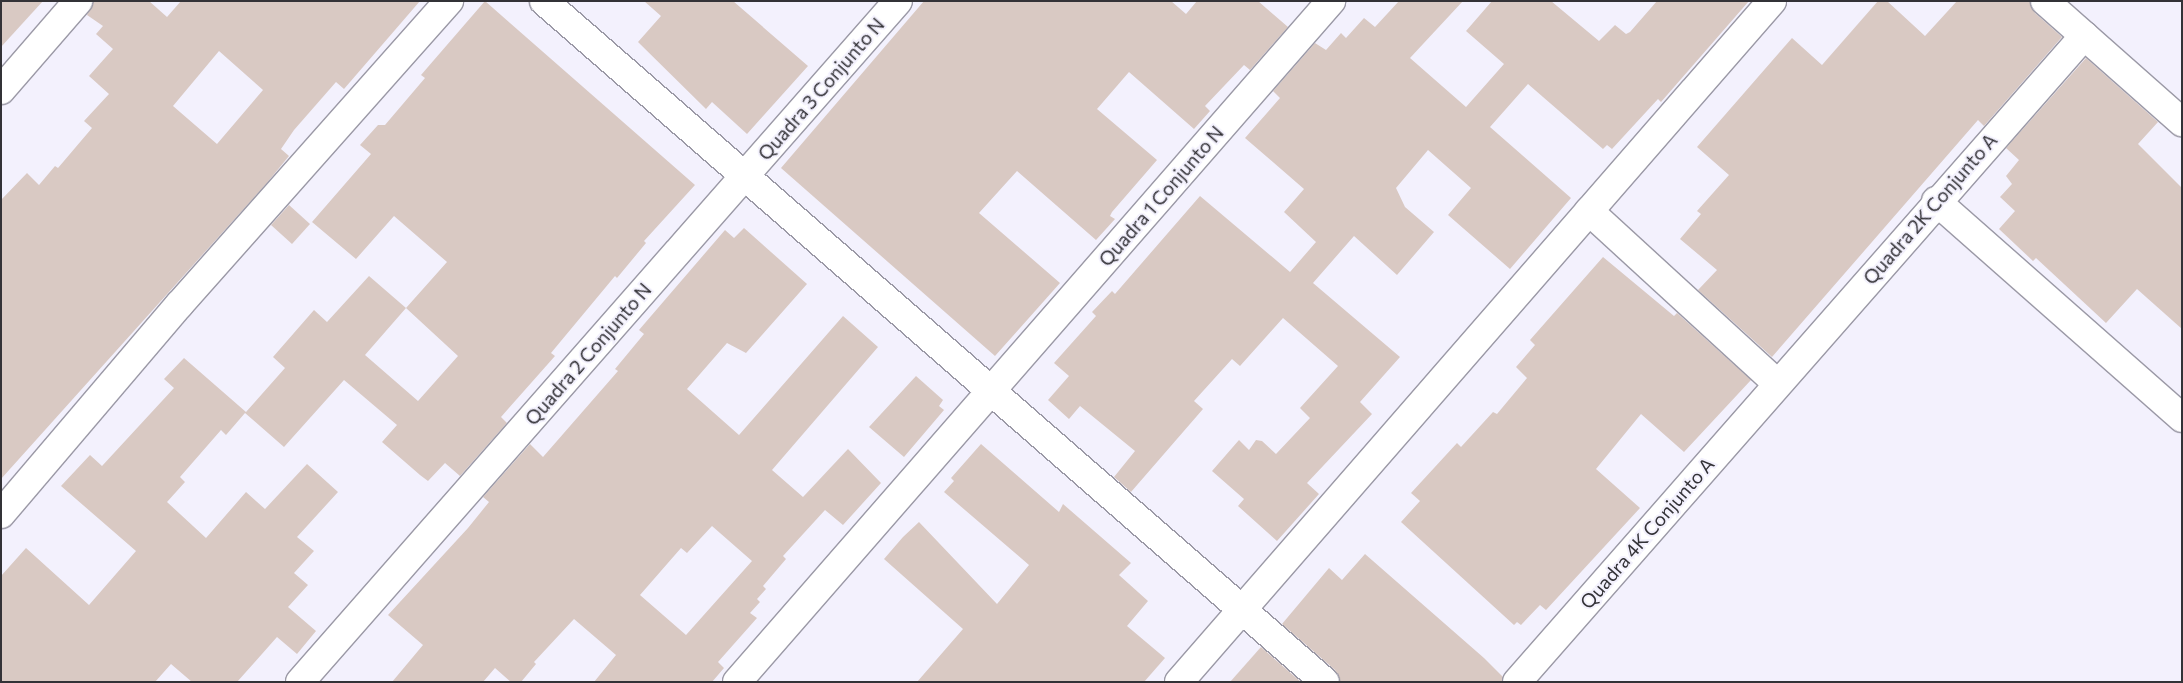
<!DOCTYPE html>
<html>
<head>
<meta charset="utf-8">
<style>
	body { margin:0 }
	#map { position:relative; width:2183px; height:683px; overflow:hidden; background:#f3f1fd; font-family:Commissioner,sans-serif }
	div>[style] { position:absolute }
	.building>* { inset:0; background:#d9c9c3 }
	.roads { filter:drop-shadow(1px 0 #9b99a6) drop-shadow(-1px 0 #9b99a6) drop-shadow(0 1px #9b99a6) drop-shadow(0 -1px #9b99a6) }
	.street>* { height:28px; margin:-14px; padding:0 14px; transform-origin:14px; border-radius:14px; background:#fff }
	span { translate:-50% -50%; white-space:nowrap; text-align:center; line-height:1.15; -webkit-text-stroke:4px #f3f1fd; paint-order:stroke }
	.street-label { font-size:19px; color:#333237 }
	.frame { position:absolute; inset:0; border:2px solid #333237; pointer-events:none }
</style>
</head>
<body>
<div id="map">
	<div class="building">
		<i style="clip-path:polygon(1px 1px,43px 1px,1px 47px)"></i>
		<i style="clip-path:polygon(evenodd,93px 1px,149px 1px,167px 17px,181px 1px,420px 1px,344px 89px,336px 82px,294px 130px,281px 149px,289px 156px,266px 184px,1px 479px,1px 200px,27px 173px,39px 185px,55px 166px,58px 168px,92px 128px,84px 121px,109px 94px,89px 76px,113px 49px,96px 34px,103px 26px,87px 15px,93px 1px,219px 51px,263px 90px,217px 144px,173px 106px,219px 51px)"></i>
		<i style="clip-path:polygon(485px 1px,695px 185px,644px 241px,646px 243px,617px 278px,615px 276px,551px 353px,555px 356px,501px 417px,507px 423px,460px 476px,445px 463px,428px 481px,420px 475px,382px 442px,397px 425px,344px 380px,284px 447px,245px 413px,226px 435px,221px 430px,180px 477px,185px 482px,167px 502px,206px 538px,246px 492px,265px 509px,307px 464px,338px 492px,297px 537px,314px 551px,294px 573px,308px 585px,288px 607px,316px 631px,297px 654px,277px 637px,237px 682px,192px 682px,171px 664px,155px 682px,1px 682px,1px 576px,26px 548px,89px 605px,136px 551px,61px 486px,90px 455px,102px 466px,174px 388px,164px 379px,184px 358px,246px 412px,285px 368px,273px 357px,314px 310px,327px 322px,369px 276px,406px 308px,365px 355px,418px 401px,458px 356px,406px 308px,447px 262px,394px 216px,356px 259px,312px 222px,371px 154px,360px 145px,378px 125px,385px 125px,425px 78px,421px 75px)"></i>
		<i style="clip-path:polygon(644px 1px,733px 1px,808px 66px,747px 134px,712px 102px,706px 109px,638px 42px,661px 16px)"></i>
		<i style="clip-path:polygon(924px 1px,1171px 1px,1186px 14px,1197px 1px,1258px 1px,1288px 27px,1250px 70px,1244px 65px,1205px 106px,1210px 111px,1194px 129px,1129px 72px,1097px 109px,1157px 160px,1112px 212px,1110px 216px,1115px 219px,1096px 240px,1017px 171px,979px 213px,1060px 283px,995px 356px,781px 168px)"></i>
		<i style="clip-path:polygon(1399px 1px,1463px 1px,1410px 58px,1466px 107px,1504px 64px,1466px 31px,1492px 1px,1551px 1px,1599px 41px,1615px 25px,1626px 34px,1630px 32px,1657px 1px,1749px 1px,1661px 102px,1658px 99px,1612px 149px,1607px 145px,1603px 149px,1528px 84px,1490px 127px,1571px 198px,1510px 269px,1448px 215px,1471px 188px,1428px 150px,1396px 188px,1405px 207px,1434px 232px,1397px 275px,1354px 236px,1313px 283px,1400px 357px,1360px 402px,1372px 414px,1307px 483px,1319px 494px,1277px 541px,1238px 506px,1244px 499px,1212px 471px,1239px 440px,1249px 450px,1256px 440px,1262px 441px,1276px 454px,1310px 418px,1300px 408px,1338px 366px,1283px 318px,1240px 366px,1232px 359px,1194px 401px,1203px 409px,1131px 492px,1114px 477px,1135px 451px,1080px 406px,1069px 419px,1048px 400px,1069px 376px,1054px 363px,1096px 316px,1092px 312px,1112px 291px,1115px 294px,1200px 196px,1290px 272px,1316px 242px,1284px 212px,1304px 189px,1245px 138px,1280px 98px,1273px 91px,1315px 43px,1326px 50px,1341px 33px,1346px 38px,1364px 18px,1375px 27px)"></i>
		<i style="clip-path:polygon(1878px 1px,1887px 1px,1925px 36px,1957px 1px,2030px 1px,2035px 13px,2062px 37px,1984px 126px,1978px 120px,1772px 357px,1698px 290px,1717px 270px,1680px 239px,1701px 214px,1697px 211px,1729px 175px,1697px 147px,1792px 38px,1822px 65px)"></i>
		<i style="clip-path:polygon(2086px 58px,2158px 122px,2138px 144px,2182px 188px,2182px 329px,2137px 289px,2106px 323px,2036px 258px,2033px 261px,1999px 229px,2015px 211px,2000px 197px,2012px 184px,2006px 176px,2019px 160px,2006px 148px)"></i>
		<i style="clip-path:polygon(289px 205px,310px 224px,292px 244px,271px 225px)"></i>
		<i style="clip-path:polygon(evenodd,744px 228px,807px 284px,746px 353px,727px 343px,687px 389px,739px 435px,843px 316px,878px 347px,772px 470px,803px 497px,848px 449px,881px 483px,843px 525px,825px 510px,783px 556px,786px 559px,763px 586px,766px 589px,757px 599px,760px 602px,750px 613px,757px 618px,718px 662px,724px 668px,712px 682px,594px 682px,616px 655px,574px 619px,534px 662px,536px 664px,521px 682px,511px 682px,495px 668px,483px 682px,392px 682px,423px 645px,388px 615px,468px 528px,489px 502px,483px 497px,530px 444px,543px 457px,618px 371px,615px 369px,644px 334px,639px 330px,725px 230px,734px 238px,744px 228px,712px 526px,752px 561px,686px 635px,640px 595px,681px 548px,687px 553px,712px 526px)"></i>
		<i style="clip-path:polygon(1603px 257px,1674px 316px,1677px 313px,1751px 380px,1684px 452px,1641px 414px,1596px 469px,1640px 508px,1546px 610px,1540px 605px,1521px 625px,1517px 622px,1514px 625px,1401px 522px,1420px 501px,1411px 493px,1457px 443px,1461px 447px,1493px 412px,1497px 414px,1527px 378px,1516px 367px,1535px 345px,1530px 340px)"></i>
		<i style="clip-path:polygon(916px 376px,943px 400px,939px 406px,944px 410px,904px 457px,869px 427px)"></i>
		<i style="clip-path:polygon(981px 444px,1059px 512px,1063px 504px,1131px 563px,1119px 575px,1148px 601px,1127px 626px,1165px 658px,1144px 682px,917px 682px,963px 629px,884px 559px,903px 537px,919px 522px,997px 604px,1029px 565px,944px 492px,954px 481px,951px 478px)"></i>
		<i style="clip-path:polygon(1365px 554px,1484px 658px,1503px 677px,1502px 682px,1340px 682px,1335px 670px,1282px 624px,1329px 568px,1342px 580px)"></i>
		<i style="clip-path:polygon(1261px 647px,1301px 682px,1230px 682px)"></i>
	</div>
	<div class="roads">
		<div class="street">
			<i style="left:544px;top:1px;width:1036px;rotate:41.09deg"></i>
			<i style="left:2045px;top:1px;width:183px;rotate:41.5deg"></i>
			<i style="left:1px;top:90px;width:118px;rotate:-49.1deg"></i>
			<i style="left:1936px;top:201px;width:328px;rotate:41.4deg"></i>
			<i style="left:1589px;top:211px;width:255px;rotate:42.5deg"></i>
			<i style="left:1px;top:514px;width:275px;rotate:-49.6deg"></i>
			<i style="left:179px;top:305px;width:407px;rotate:-48.4deg"></i>
			<i style="left:300px;top:682px;width:906px;rotate:-48.71deg"></i>
			<i style="left:737px;top:682px;width:904px;rotate:-48.9deg"></i>
			<i style="left:1179px;top:682px;width:903px;rotate:-48.95deg"></i>
			<i style="left:1517px;top:682px;width:860px;rotate:-48.73deg"></i>
		</div>
	</div>
	<div class="street-label">
		<span style="left:821px;top:89px;rotate:-49deg">Quadra 3 Conjunto N</span>
		<span style="left:1161px;top:196px;rotate:-49deg">Quadra 1 Conjunto N</span>
		<span style="left:1930px;top:209px;rotate:-49deg">Quadra 2K Conjunto A</span>
		<span style="left:588px;top:354px;rotate:-49deg">Quadra 2 Conjunto N</span>
		<span style="left:1647px;top:533px;rotate:-49deg">Quadra 4K Conjunto A</span>
	</div>
	<div class="frame"></div>
</div>
</body>
</html>
